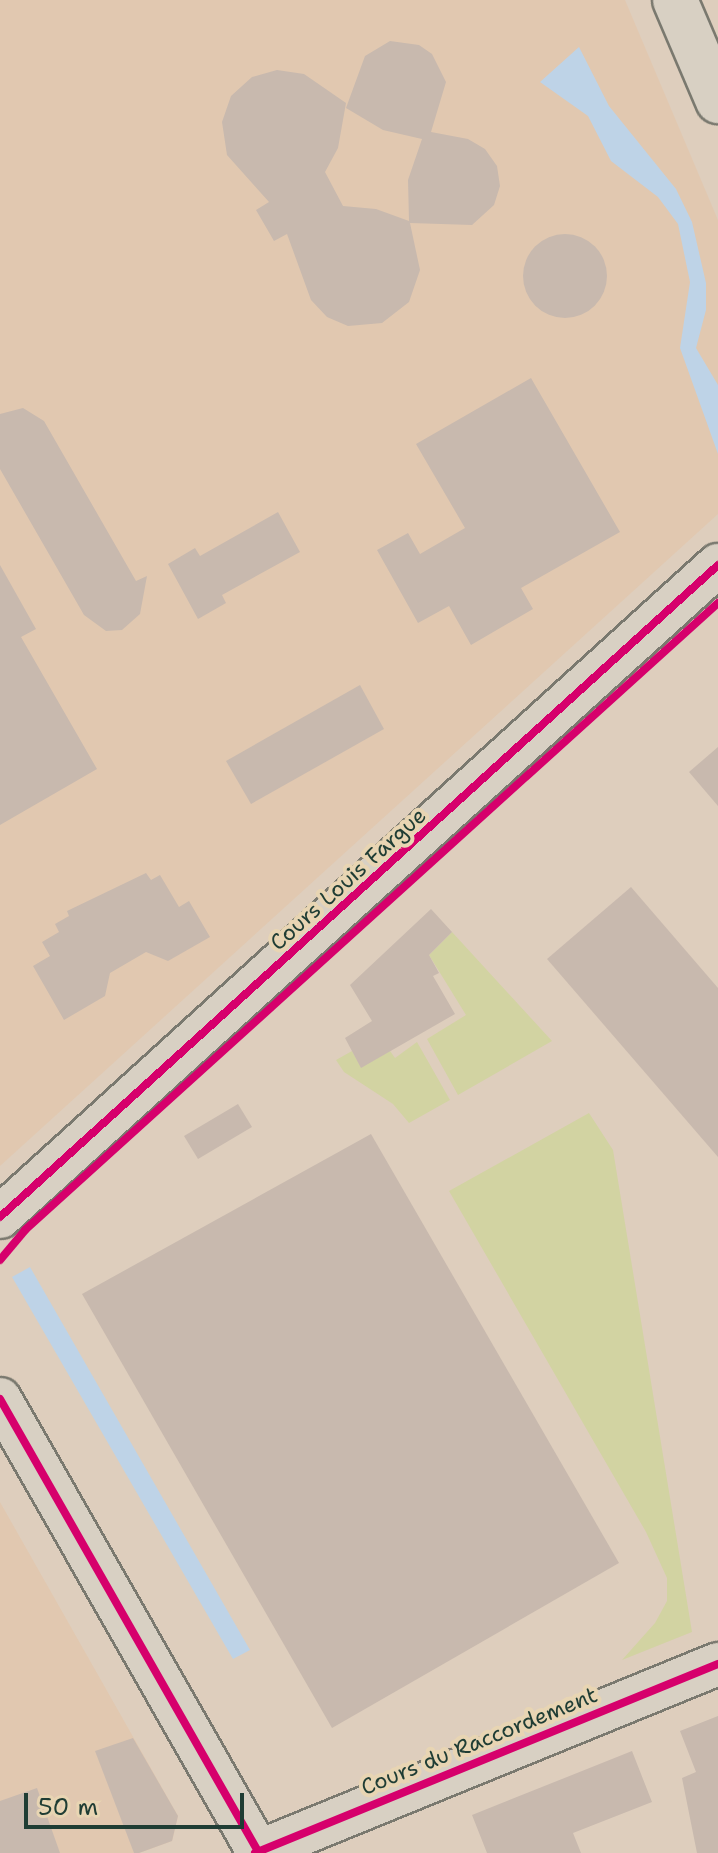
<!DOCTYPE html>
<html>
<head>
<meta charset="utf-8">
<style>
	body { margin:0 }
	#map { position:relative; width:718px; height:1853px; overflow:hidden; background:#decebd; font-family:"Shantell Sans",sans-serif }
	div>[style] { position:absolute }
	.built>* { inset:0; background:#e1c8b0 }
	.green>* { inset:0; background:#d2d3a2 }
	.water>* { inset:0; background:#bed3e7 }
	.building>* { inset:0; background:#c8b9ae }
	.round { border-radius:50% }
	.roads { filter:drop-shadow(2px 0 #7a796f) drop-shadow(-2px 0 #7a796f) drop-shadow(0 2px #7a796f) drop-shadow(0 -2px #7a796f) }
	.secondary>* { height:42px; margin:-21px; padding:0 21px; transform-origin:21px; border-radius:21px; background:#d8d0c3 }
	.primary>* { height:44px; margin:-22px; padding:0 22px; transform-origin:22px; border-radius:22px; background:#d8d0c3 }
	.cycleway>* { height:8px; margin:-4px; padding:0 4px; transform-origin:4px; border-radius:4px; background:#d6006c }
	span { translate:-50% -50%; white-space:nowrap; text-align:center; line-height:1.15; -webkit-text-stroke:8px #e8d5b3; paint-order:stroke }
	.street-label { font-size:22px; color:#1f3d34 }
	.scale { position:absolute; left:24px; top:1793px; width:220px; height:36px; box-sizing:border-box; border:4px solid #1f3d34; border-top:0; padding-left:10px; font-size:24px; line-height:28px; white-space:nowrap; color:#1f3d34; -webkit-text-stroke:6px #e8d5b3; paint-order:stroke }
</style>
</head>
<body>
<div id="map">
	<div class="built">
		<i style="clip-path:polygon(0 0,625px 0,718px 220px,718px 514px,0 1166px)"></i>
		<i style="clip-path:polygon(0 1502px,178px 1816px,172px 1841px,139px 1853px,0 1853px)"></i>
	</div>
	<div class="green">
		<i style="clip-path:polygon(452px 932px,552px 1041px,458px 1095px,427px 1039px,466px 1015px,429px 955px)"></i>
		<i style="clip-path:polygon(417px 1042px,450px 1100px,409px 1123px,393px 1104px,344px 1072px,336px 1060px,352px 1051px,361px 1067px,390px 1051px,395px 1058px)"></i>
		<i style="clip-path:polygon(589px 1113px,613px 1150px,692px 1632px,622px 1660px,655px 1623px,667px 1601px,667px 1578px,646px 1532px,449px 1191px)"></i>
	</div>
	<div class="water">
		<i style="clip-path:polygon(579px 47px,609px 106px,676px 189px,692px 222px,706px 283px,706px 310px,696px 348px,718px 385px,718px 454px,680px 348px,690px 282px,678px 224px,658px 197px,611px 161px,588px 116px,540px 82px)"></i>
		<i style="clip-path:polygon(30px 1267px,250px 1650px,233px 1659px,12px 1277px)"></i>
	</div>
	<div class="building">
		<i style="clip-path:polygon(390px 41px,419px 45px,432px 54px,446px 82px,431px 132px,468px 139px,485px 149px,497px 166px,500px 186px,494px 205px,472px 225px,410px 223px,420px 270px,409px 302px,382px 323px,348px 326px,327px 317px,311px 300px,287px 234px,274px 241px,256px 210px,269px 202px,227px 155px,222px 122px,231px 96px,252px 77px,277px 70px,304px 74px,346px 103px,338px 148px,325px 172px,343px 206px,376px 209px,409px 221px,408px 180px,422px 139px,383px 130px,346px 108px,365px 56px)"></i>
		<i class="round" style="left:523px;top:234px;width:84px;height:84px"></i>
		<i style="clip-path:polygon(531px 378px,620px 532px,521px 588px,533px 609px,471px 645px,449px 606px,418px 623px,377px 550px,408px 533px,420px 554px,465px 528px,416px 444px)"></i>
		<i style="clip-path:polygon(23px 408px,44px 421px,136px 581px,147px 576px,140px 614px,122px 630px,106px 631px,84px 615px,0 469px,0 414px)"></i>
		<i style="clip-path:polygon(278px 512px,300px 552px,222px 595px,226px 603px,198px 619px,168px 564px,195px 548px,200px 556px)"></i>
		<i style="clip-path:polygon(0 565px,36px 629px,21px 637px,97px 769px,0 825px)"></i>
		<i style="clip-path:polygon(360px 685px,384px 729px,251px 804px,226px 761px)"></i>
		<i style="clip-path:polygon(718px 747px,718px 806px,689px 772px)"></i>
		<i style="clip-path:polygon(146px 873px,151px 880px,160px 875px,179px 907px,189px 901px,210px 937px,168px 961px,146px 952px,110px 973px,105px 996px,64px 1020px,33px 966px,50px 956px,42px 942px,59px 932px,55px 924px,69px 916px,67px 911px)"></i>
		<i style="clip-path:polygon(631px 887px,718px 988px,718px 1157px,547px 959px)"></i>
		<i style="clip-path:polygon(431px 909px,452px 932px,429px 955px,439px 973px,433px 976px,455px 1014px,361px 1068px,345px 1038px,372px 1021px,350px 985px)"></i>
		<i style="clip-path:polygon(238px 1104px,252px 1127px,198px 1159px,184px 1136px)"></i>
		<i style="clip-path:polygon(371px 1134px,619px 1563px,332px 1728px,82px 1294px)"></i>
		<i style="clip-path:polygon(718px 1716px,718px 1853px,697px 1853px,682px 1778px,696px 1772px,680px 1731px)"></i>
		<i style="clip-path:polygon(133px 1738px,178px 1816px,172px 1841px,139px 1853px,134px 1853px,95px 1751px)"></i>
		<i style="clip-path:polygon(632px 1751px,652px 1802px,573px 1833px,581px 1853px,487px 1853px,472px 1815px)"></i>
		<i style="clip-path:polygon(37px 1788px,60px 1853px,0 1853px,0 1801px)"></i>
	</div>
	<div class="roads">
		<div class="secondary">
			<i style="left:0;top:1217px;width:970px;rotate:-42.24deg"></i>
			<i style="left:0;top:1399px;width:523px;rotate:60.3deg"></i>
			<i style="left:255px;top:1853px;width:500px;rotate:-22.21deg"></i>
		</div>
		<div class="primary">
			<i style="left:675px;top:0;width:110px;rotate:66.9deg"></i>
		</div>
	</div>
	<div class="cycleway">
		<i style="left:0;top:1217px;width:970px;rotate:-42.24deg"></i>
		<i style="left:0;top:1260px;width:39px;rotate:-50deg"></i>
		<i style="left:25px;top:1230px;width:935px;rotate:-42.14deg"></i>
		<i style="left:0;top:1399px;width:523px;rotate:60.3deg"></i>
		<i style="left:255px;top:1853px;width:500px;rotate:-22.21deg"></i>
	</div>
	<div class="street-label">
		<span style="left:348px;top:879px;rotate:-42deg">Cours Louis Fargue</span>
		<span style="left:479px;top:1741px;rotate:-22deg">Cours du Raccordement</span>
	</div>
	<div class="scale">50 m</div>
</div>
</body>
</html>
